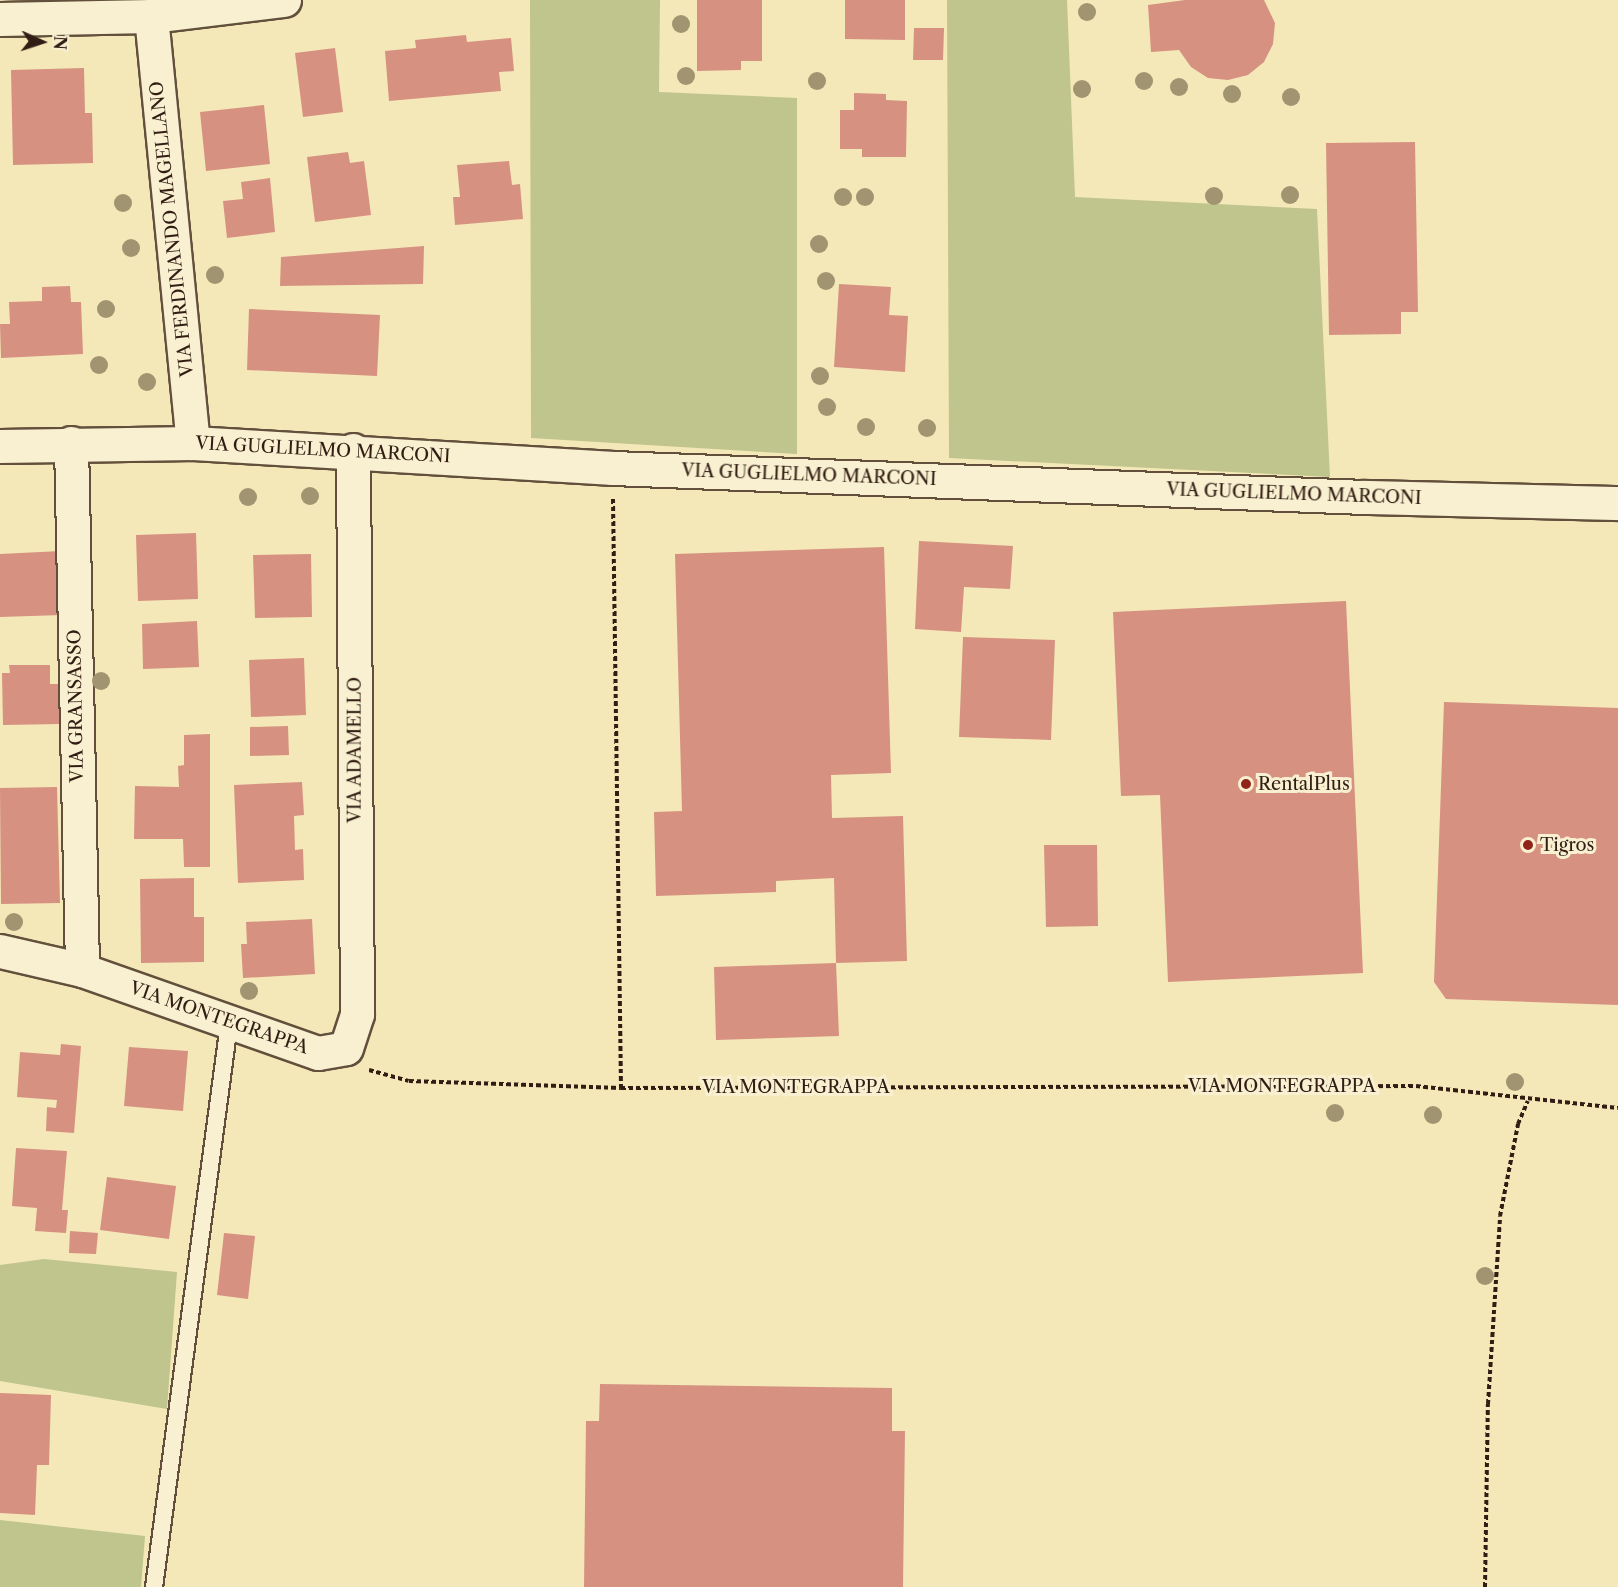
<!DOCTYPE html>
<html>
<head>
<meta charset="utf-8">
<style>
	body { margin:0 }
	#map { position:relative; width:1618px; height:1587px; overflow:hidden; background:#f4e8b8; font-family:"Libre Caslon Text",serif }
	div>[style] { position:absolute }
	.green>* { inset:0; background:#bfc58c }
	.building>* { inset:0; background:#d69181 }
	.path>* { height:4px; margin-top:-2px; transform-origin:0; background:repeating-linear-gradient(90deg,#311d13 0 4.5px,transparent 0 7.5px) }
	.roads { filter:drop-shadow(2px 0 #62503c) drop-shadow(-2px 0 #62503c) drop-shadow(0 2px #62503c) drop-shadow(0 -2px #62503c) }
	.lane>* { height:16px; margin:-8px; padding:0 8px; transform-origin:8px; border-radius:8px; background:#f8f0d1 }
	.street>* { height:33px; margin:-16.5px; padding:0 16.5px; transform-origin:16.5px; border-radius:16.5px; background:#f8f0d1 }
	.secondary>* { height:33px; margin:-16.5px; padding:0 16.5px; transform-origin:16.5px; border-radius:16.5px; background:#f8f0d1 }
	.trees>* { width:18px; height:18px; margin:-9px; border-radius:50%; background:#a09471 }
	.dots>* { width:16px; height:16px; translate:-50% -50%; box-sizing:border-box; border:3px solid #f8f0d1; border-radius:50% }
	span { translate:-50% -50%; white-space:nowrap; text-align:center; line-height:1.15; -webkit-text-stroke:6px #f8f0d1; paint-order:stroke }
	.street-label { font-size:18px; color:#311d13 }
	.poi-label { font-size:18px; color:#311d13 }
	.left { translate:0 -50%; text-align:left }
	.north { position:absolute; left:12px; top:12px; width:60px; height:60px; -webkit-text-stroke:4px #f8f0d1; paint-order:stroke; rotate:93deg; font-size:16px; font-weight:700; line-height:24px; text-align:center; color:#311d13 }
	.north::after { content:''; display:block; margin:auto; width:21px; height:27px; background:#311d13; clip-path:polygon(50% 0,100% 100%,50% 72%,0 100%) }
</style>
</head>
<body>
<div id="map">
	<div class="green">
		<i style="clip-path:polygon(530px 0,660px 0,659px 92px,797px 98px,797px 454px,531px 438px)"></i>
		<i style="clip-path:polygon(947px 0,1067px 0,1075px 197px,1317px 209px,1330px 477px,949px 458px)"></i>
		<i style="clip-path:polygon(44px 1259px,177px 1272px,167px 1409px,0 1381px,0 1265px)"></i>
		<i style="clip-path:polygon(0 1520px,145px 1536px,141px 1587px,0 1587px)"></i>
	</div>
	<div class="building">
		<i style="clip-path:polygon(697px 0,762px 0,762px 61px,741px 61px,741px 70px,697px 71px)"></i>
		<i style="clip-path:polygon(845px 0,905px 0,905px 40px,845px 39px)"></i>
		<i style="clip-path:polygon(1185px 0,1264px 0,1275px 23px,1273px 44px,1264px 62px,1248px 75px,1228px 80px,1208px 78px,1191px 67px,1179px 50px,1151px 52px,1148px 5px)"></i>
		<i style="clip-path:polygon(914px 28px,944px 28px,943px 60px,913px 60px)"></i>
		<i style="clip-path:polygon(466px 35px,467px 42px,511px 38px,514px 71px,499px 72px,501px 91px,389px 101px,385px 51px,416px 48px,415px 40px)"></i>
		<i style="clip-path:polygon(335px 48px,343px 112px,303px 117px,295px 53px)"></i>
		<i style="clip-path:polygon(84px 68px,85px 113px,92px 113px,93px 163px,13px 165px,11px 70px)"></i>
		<i style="clip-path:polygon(854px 93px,886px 94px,886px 100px,907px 101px,906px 157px,862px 157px,862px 149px,840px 149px,840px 110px,854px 110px)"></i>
		<i style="clip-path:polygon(264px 105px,270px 164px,206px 171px,200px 112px)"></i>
		<i style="clip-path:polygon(1415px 142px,1418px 312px,1401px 312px,1401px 334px,1329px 335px,1326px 143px)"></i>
		<i style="clip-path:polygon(348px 152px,350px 163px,364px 161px,371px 215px,315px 222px,307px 157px)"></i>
		<i style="clip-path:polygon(509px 161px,512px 185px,520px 184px,523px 219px,455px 225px,453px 197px,460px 197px,457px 165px)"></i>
		<i style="clip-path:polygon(270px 178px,275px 232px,227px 238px,223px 201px,243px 199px,241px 182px)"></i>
		<i style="clip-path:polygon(424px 246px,423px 284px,280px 286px,281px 257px)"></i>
		<i style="clip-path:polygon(839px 284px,891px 287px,889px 315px,908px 316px,905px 372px,834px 367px)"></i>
		<i style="clip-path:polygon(70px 286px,71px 302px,81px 302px,83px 354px,1px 358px,0 324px,10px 324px,9px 302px,42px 301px,42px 287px)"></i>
		<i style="clip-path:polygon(249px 309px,380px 315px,377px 376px,247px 370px)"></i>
		<i style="clip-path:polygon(196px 533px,198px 599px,138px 601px,136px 535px)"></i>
		<i style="clip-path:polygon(919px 541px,1013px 546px,1010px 589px,964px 587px,961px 632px,915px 629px)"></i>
		<i style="clip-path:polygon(884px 547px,891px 773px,831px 775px,832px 818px,903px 816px,907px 961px,836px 963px,834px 878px,776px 881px,776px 892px,656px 896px,654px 812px,682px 811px,675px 554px)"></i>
		<i style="clip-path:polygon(61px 551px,62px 615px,0 617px,0 554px)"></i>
		<i style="clip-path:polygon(311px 554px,312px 617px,255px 618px,253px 555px)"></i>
		<i style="clip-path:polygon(1346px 601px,1363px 973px,1168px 982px,1160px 795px,1121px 796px,1113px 612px)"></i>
		<i style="clip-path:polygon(197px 621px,199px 667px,143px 669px,142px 624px)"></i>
		<i style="clip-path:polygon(963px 637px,1055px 640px,1051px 740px,959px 737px)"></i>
		<i style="clip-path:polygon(304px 658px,306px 715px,251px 717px,249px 660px)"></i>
		<i style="clip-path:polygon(9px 665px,50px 665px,50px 684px,59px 684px,60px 724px,3px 725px,2px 673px,10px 673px)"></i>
		<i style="clip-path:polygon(1444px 702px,1618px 708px,1618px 1005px,1446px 999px,1434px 982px)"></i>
		<i style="clip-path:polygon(288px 726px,289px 755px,250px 756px,250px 727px)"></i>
		<i style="clip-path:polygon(210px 734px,210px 867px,184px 867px,183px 839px,134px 839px,135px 786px,179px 787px,178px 766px,184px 765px,184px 735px)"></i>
		<i style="clip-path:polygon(302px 782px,304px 815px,294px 816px,295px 850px,303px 849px,304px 880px,238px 883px,234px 785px)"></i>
		<i style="clip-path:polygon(57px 787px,60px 903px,1px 904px,0 788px)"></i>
		<i style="clip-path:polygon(1044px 845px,1097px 845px,1098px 926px,1046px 927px)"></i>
		<i style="clip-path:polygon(194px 878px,194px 917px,204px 917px,204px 962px,141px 963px,140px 879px)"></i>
		<i style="clip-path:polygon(312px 919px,315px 974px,243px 978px,241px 944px,247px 944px,246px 922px)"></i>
		<i style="clip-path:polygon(836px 963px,839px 1036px,716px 1040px,714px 967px)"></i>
		<i style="clip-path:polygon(61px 1044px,81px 1046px,74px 1133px,46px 1131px,47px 1107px,56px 1108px,57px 1100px,17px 1097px,20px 1052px,60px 1055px)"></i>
		<i style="clip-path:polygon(129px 1047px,188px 1051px,183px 1111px,124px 1106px)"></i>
		<i style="clip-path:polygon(16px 1148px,67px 1151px,62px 1210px,68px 1210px,66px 1233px,35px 1231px,37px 1208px,12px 1206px)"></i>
		<i style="clip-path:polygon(107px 1177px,176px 1186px,169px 1239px,100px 1230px)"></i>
		<i style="clip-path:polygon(70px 1231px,98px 1233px,96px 1254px,69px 1253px)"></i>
		<i style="clip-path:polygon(224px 1233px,255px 1236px,248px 1299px,217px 1295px)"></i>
		<i style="clip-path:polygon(600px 1384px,892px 1388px,892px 1431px,905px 1431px,903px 1587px,584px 1587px,586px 1421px,599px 1421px)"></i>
		<i style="clip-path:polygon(0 1393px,51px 1395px,49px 1465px,37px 1465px,35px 1515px,0 1513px)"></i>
	</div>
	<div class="path">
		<i style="left:613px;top:499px;width:589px;rotate:89.22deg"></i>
		<i style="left:369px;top:1070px;width:41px;rotate:15.4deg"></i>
		<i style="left:409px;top:1081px;width:212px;rotate:1.9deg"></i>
		<i style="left:621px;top:1088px;width:795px;rotate:-0.14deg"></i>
		<i style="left:1416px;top:1086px;width:203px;rotate:6.2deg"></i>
		<i style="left:1485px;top:1587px;width:183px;rotate:-89.1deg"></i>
		<i style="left:1488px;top:1404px;width:188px;rotate:-86.3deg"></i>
		<i style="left:1500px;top:1216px;width:94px;rotate:-78.9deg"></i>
		<i style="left:1518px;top:1124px;width:25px;rotate:-67deg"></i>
	</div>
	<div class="roads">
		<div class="lane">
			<i style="left:154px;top:1587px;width:568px;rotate:-82.41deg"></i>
		</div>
		<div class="street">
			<i style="left:151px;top:16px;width:429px;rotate:84.4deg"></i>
			<i style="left:0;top:19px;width:151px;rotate:-1.1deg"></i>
			<i style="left:151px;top:16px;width:134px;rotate:-6.9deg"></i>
			<i style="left:71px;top:443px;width:527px;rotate:88.8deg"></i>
			<i style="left:0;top:951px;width:84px;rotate:13deg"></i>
			<i style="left:82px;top:970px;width:250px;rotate:19.4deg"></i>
			<i style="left:318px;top:1053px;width:28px;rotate:-10deg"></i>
			<i style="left:346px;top:1048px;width:36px;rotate:-72deg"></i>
			<i style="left:357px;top:1014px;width:564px;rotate:-90.41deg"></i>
		</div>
		<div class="secondary">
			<i style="left:0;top:446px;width:193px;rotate:-0.9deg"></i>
			<i style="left:193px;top:443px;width:421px;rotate:3.4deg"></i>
			<i style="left:613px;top:468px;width:753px;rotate:2.21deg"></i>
			<i style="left:1365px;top:497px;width:253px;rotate:1.4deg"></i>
		</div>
	</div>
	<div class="trees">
		<i style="left:1087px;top:12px"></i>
		<i style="left:681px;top:24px"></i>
		<i style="left:686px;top:76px"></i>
		<i style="left:817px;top:81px"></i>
		<i style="left:1144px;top:81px"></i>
		<i style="left:1179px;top:87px"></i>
		<i style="left:1082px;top:89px"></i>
		<i style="left:1232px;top:94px"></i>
		<i style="left:1291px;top:97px"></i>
		<i style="left:1290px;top:195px"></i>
		<i style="left:1214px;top:196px"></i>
		<i style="left:843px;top:197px"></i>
		<i style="left:865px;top:197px"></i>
		<i style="left:123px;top:203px"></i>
		<i style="left:819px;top:244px"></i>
		<i style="left:131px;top:248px"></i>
		<i style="left:215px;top:275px"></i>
		<i style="left:826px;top:281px"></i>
		<i style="left:106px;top:309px"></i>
		<i style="left:99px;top:365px"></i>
		<i style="left:820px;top:376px"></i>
		<i style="left:147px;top:382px"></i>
		<i style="left:827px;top:407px"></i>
		<i style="left:866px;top:427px"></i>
		<i style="left:927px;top:428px"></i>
		<i style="left:310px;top:496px"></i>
		<i style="left:248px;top:497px"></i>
		<i style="left:101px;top:681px"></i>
		<i style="left:14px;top:922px"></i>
		<i style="left:249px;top:991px"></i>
		<i style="left:1515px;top:1082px"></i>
		<i style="left:1335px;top:1113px"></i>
		<i style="left:1433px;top:1115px"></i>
		<i style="left:1485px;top:1276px"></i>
	</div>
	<div class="dots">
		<i style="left:1246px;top:784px;background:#8f2418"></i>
		<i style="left:1528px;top:845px;background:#8f2418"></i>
	</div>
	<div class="street-label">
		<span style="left:172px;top:229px;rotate:-96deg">VIA FERDINANDO MAGELLANO</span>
		<span style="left:323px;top:450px;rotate:3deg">VIA GUGLIELMO MARCONI</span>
		<span style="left:809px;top:475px;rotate:2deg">VIA GUGLIELMO MARCONI</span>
		<span style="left:1294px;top:494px;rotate:2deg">VIA GUGLIELMO MARCONI</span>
		<span style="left:76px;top:706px;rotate:-91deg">VIA GRANSASSO</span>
		<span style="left:355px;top:750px;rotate:-90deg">VIA ADAMELLO</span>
		<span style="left:219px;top:1018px;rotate:19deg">VIA MONTEGRAPPA</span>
		<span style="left:1282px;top:1086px">VIA MONTEGRAPPA</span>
		<span style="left:796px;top:1087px">VIA MONTEGRAPPA</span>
	</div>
	<div class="poi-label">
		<span class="left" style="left:1258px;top:784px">RentalPlus</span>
		<span class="left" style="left:1540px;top:845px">Tigros</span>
	</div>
	<div class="north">N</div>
</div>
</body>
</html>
